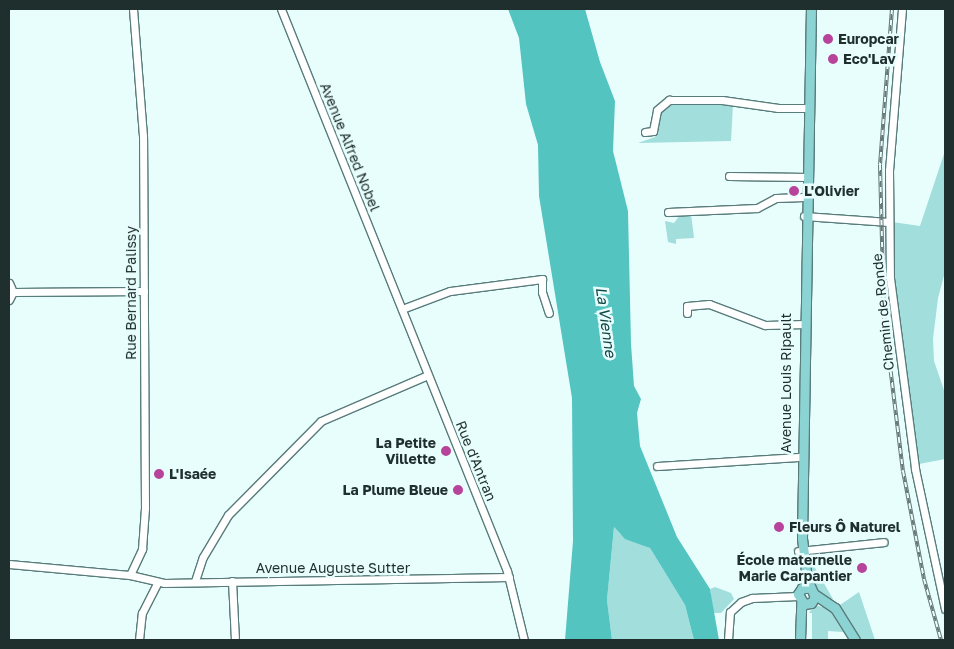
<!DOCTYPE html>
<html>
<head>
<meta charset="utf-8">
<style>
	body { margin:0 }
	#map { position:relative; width:954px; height:649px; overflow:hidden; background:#e7fefd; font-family:"Golos Text",sans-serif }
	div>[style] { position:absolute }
	.green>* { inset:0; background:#a1dedc }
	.water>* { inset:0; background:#54c4c1 }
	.roads { filter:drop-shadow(1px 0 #587c7b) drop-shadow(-1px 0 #587c7b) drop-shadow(0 1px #587c7b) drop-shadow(0 -1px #587c7b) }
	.minor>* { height:7px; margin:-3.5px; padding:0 3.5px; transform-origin:3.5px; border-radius:3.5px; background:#fff }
	.major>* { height:9px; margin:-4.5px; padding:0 4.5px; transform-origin:4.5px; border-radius:4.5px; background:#8cd4d3 }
	.rail>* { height:4px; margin-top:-2px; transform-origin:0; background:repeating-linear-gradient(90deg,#e7fefd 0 5.5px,#667877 0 11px); box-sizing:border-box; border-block:1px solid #667877 }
	.dots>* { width:14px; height:14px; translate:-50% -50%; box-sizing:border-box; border:2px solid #e7fefd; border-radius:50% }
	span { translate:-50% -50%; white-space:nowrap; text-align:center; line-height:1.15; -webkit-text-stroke:5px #e7fefd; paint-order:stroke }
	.poi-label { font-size:14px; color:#1f2f2e; font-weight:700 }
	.left { translate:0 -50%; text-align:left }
	.right { translate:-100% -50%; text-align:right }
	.street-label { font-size:14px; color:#1f2f2e }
	.water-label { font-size:15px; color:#104343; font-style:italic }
	.frame { position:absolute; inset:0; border:10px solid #1f2f2e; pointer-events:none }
</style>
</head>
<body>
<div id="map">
	<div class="green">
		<i style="clip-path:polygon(713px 102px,733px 104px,731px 141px,638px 143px,655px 137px,660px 111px,668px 104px)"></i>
		<i style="clip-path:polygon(945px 151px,945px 272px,938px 298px,933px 339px,934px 361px,945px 393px,945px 459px,919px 464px,894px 289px,892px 222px,920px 226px)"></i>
		<i style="clip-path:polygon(691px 214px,694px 238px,676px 239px,676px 244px,668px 242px,665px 221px,674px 223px,680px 215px)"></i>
		<i style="clip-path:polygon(614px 527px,620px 534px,650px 548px,685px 605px,694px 640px,612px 640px,607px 600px)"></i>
		<i style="clip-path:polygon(807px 554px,833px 599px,832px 599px,823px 597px,811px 582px)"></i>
		<i style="clip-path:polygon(715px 587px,731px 593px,734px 599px,721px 613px,713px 613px,710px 589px)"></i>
		<i style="clip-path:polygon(859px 592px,875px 640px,862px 640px,840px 605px)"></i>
		<i style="clip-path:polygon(815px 605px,829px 609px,843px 632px,828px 631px,828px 640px,812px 640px,812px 613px,809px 613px)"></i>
	</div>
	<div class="water">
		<i style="clip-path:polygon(508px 9px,585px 9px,600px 62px,615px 101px,613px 151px,628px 211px,631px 344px,634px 386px,641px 399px,637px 413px,640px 446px,677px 537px,710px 589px,719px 640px,694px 640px,685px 605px,650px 548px,625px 539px,614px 527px,607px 600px,612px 640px,565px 640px,573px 541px,572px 398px,539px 196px,538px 145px,526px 104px,519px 38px)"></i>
	</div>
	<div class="roads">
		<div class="minor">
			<i style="left:281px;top:9px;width:606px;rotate:68.09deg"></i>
			<i style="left:507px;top:571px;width:71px;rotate:76.2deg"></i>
			<i style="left:902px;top:9px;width:162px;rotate:94.6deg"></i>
			<i style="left:889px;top:170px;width:108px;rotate:89.5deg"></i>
			<i style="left:890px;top:278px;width:193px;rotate:82.5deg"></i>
			<i style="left:915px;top:469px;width:143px;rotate:77.9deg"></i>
			<i style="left:645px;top:132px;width:8px;rotate:-7deg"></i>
			<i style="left:653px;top:131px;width:21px;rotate:-79deg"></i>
			<i style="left:657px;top:110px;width:16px;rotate:-40deg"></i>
			<i style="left:669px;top:100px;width:53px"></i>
			<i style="left:722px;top:100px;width:57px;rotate:8.1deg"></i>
			<i style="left:778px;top:108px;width:31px"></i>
			<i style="left:729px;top:176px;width:79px;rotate:0.7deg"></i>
			<i style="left:668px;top:212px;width:89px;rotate:-2.6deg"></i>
			<i style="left:757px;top:208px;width:21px;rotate:-28deg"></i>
			<i style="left:776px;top:198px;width:28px;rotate:-2deg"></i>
			<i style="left:804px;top:216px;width:85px;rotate:4deg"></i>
			<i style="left:9px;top:283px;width:10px;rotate:66deg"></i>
			<i style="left:13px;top:292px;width:9px;rotate:117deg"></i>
			<i style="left:13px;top:292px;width:131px;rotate:-0.4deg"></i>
			<i style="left:402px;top:309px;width:51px;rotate:-20.6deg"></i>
			<i style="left:450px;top:291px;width:93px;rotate:-7.4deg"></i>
			<i style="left:542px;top:279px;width:13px;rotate:90deg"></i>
			<i style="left:542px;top:292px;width:22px;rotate:72deg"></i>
			<i style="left:687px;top:313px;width:7px;rotate:-90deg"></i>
			<i style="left:687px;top:306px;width:22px;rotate:-5deg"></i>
			<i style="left:709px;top:304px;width:60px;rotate:20.6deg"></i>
			<i style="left:765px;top:325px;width:41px;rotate:-1.4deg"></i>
			<i style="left:657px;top:466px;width:142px;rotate:-3.6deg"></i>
			<i style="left:798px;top:551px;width:86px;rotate:-6deg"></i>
			<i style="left:9px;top:564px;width:121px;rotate:5.2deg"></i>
			<i style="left:130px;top:575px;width:35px;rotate:13deg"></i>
			<i style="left:164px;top:583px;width:345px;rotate:-1deg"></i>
			<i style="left:130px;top:575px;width:29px;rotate:-65deg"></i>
			<i style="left:142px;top:549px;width:41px;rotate:-85.8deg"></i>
			<i style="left:145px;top:508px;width:372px;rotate:-90.3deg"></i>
			<i style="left:143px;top:136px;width:127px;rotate:-94.5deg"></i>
			<i style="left:195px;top:581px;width:25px;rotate:-72deg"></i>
			<i style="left:203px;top:557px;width:49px;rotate:-59.2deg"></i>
			<i style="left:228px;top:515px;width:132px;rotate:-45.3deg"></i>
			<i style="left:321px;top:421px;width:116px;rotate:-23.3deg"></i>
			<i style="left:232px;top:581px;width:59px;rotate:87.1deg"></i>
			<i style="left:139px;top:640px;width:27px;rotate:-84deg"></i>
			<i style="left:142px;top:613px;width:34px;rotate:-63deg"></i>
			<i style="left:728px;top:640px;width:28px;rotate:-86deg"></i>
			<i style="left:730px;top:612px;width:15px;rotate:-42deg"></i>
			<i style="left:741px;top:602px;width:12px;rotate:-20deg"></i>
			<i style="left:752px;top:598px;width:46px;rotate:-2.5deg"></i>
		</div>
		<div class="major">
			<i style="left:809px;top:588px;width:7px;rotate:180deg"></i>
			<i style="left:802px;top:588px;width:7px;rotate:124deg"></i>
			<i style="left:798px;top:594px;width:12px;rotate:59deg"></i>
			<i style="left:804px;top:604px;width:7px;rotate:-8deg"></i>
			<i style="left:811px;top:603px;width:7px;rotate:-56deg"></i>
			<i style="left:815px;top:597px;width:20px;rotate:-114deg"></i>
			<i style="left:807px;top:579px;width:41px;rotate:-97deg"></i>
			<i style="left:802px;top:538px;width:529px;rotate:-89.03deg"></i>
			<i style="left:814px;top:594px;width:25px;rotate:34deg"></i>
			<i style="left:835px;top:608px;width:38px;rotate:58deg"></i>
			<i style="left:800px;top:640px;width:38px;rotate:-88deg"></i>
		</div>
	</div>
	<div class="rail">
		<i style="left:892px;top:9px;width:156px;rotate:94.4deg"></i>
		<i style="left:880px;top:165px;width:152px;rotate:88.5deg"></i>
		<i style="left:884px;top:317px;width:155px;rotate:83deg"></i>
		<i style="left:903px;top:471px;width:110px;rotate:79deg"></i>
		<i style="left:924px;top:579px;width:63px;rotate:74.4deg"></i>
	</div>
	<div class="dots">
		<i style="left:828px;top:39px;background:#b8439b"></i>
		<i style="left:833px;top:59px;background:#b8439b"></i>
		<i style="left:794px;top:191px;background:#b8439b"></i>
		<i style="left:446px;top:451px;background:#b8439b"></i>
		<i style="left:159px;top:474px;background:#b8439b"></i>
		<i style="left:458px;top:490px;background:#b8439b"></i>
		<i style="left:779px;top:527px;background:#b8439b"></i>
		<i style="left:862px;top:568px;background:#b8439b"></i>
	</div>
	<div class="poi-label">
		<span class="left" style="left:838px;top:39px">Europcar</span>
		<span class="left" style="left:843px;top:59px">Eco'Lav</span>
		<span class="left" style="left:804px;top:191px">L'Olivier</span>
		<span class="right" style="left:436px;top:451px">La Petite<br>Villette</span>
		<span class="left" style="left:169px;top:474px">L'Isaée</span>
		<span class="right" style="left:448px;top:490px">La Plume Bleue</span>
		<span class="left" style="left:789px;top:527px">Fleurs Ô Naturel</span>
		<span class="right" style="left:852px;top:568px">École maternelle<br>Marie Carpantier</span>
	</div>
	<div class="street-label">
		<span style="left:350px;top:147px;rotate:68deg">Avenue Alfred Nobel</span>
		<span style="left:131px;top:293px;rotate:-90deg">Rue Bernard Palissy</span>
		<span style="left:883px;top:312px;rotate:-96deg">Chemin de Ronde</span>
		<span style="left:786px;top:383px;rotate:-90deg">Avenue Louis Ripault</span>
		<span style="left:476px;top:461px;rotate:68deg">Rue d'Antran</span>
		<span style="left:333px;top:568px">Avenue Auguste Sutter</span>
	</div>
	<div class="water-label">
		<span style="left:606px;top:322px;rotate:82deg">La Vienne</span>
	</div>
	<div class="frame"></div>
</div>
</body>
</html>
